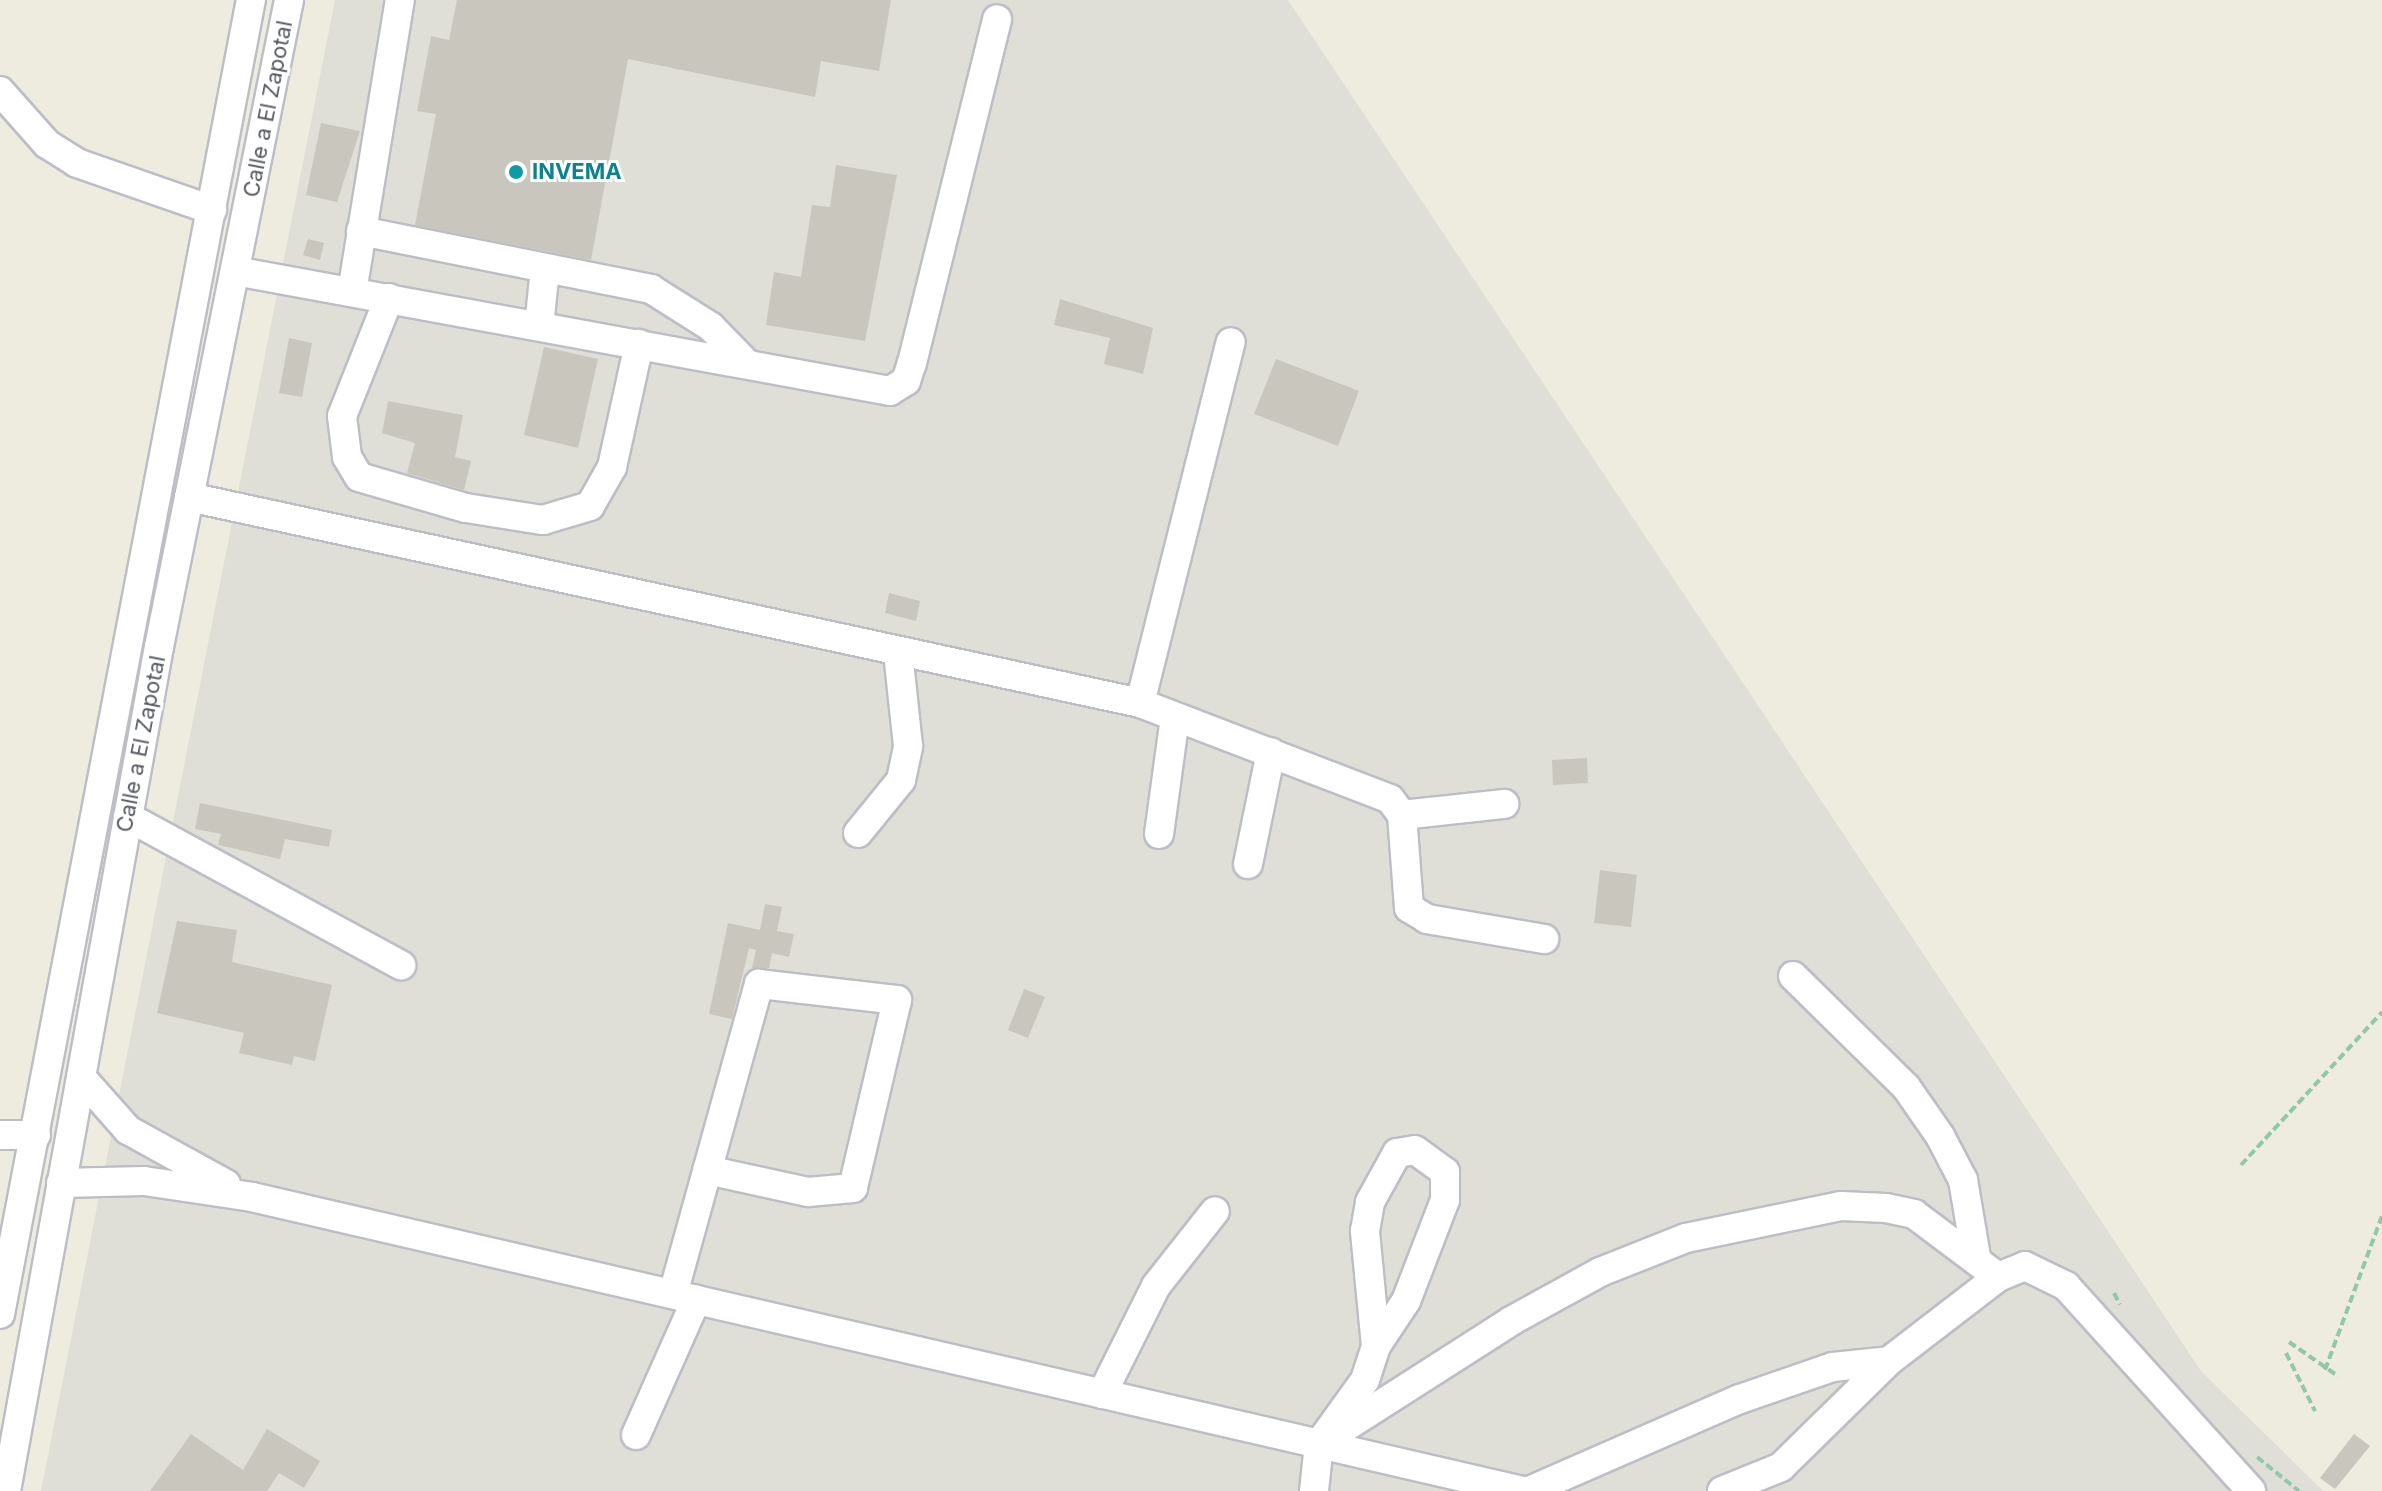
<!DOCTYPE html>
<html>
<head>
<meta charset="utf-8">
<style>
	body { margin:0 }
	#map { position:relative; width:2382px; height:1491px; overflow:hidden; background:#edecdf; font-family:Inter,sans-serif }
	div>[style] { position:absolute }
	.industrial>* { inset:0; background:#e0dfd7 }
	.building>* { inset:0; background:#c8c6bd }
	.path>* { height:4px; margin-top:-2px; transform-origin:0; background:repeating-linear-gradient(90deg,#92c8a9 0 8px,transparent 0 12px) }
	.roads { filter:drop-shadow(2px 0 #bdbec5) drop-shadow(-2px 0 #bdbec5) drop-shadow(0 2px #bdbec5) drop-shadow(0 -2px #bdbec5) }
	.minor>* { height:28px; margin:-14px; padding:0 14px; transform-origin:14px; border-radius:14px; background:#fff }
	.dots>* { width:22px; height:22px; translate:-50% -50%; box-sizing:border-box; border:4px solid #fff; border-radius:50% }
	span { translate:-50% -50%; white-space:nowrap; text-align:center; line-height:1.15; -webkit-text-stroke:6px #fff; paint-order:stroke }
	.street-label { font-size:22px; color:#585b62 }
	.culture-label { font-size:22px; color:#0d838f; font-weight:700 }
	.left { translate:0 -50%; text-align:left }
</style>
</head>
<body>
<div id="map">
	<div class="industrial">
		<i style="clip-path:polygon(335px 0,1288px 0,2201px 1371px,2323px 1491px,41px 1491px)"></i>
	</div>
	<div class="building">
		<i style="clip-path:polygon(457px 0,891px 0,879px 71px,821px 61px,815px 97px,628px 59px,591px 260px,415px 225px,436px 114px,417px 111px,431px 36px,449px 40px)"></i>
		<i style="clip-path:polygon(321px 123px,360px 131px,337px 202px,306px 195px)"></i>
		<i style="clip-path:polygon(836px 165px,897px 175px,865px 341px,766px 325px,774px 272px,801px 277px,812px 205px,830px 207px)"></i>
		<i style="clip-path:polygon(308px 239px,324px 243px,320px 260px,303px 255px)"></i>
		<i style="clip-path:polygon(1060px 299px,1153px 328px,1143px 374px,1104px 364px,1110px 338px,1054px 325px)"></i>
		<i style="clip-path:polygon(289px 338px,312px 343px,302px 397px,279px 393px)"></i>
		<i style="clip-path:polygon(544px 347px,598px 359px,578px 448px,524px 435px)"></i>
		<i style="clip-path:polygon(1276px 359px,1359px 391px,1338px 446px,1254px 414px)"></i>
		<i style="clip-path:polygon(388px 401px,463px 415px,455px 457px,471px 461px,464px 490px,407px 473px,415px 443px,382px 433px)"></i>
		<i style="clip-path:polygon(889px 593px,920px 601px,916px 621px,885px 613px)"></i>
		<i style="clip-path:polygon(1587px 758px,1588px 783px,1553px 785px,1552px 760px)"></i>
		<i style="clip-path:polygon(200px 803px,332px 830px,329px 847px,285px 839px,280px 859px,218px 845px,221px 834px,195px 829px)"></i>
		<i style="clip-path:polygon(1600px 870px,1637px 875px,1631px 927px,1594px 923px)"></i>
		<i style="clip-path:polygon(765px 904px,782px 907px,777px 931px,794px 934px,789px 957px,772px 953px,769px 968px,752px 968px,756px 950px,749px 948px,732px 1019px,709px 1014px,728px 923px,760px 930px)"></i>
		<i style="clip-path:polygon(177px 921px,237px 930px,232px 962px,332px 985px,315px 1061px,294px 1056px,292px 1065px,239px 1053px,244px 1033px,157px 1013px)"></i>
		<i style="clip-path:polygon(1024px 989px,1045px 997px,1028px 1038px,1008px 1030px)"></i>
		<i style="clip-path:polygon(267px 1429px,320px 1461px,304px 1488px,279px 1473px,267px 1491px,150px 1491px,191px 1434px,243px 1470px)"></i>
		<i style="clip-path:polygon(2354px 1434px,2370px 1446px,2335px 1489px,2320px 1478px)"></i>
	</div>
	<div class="path">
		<i style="left:2241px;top:1165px;width:208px;rotate:-47.3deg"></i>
		<i style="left:2114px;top:1293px;width:13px;rotate:63deg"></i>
		<i style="left:2289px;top:1342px;width:60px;rotate:34.8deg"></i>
		<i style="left:2286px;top:1353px;width:65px;rotate:63.4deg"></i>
		<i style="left:2325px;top:1370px;width:164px;rotate:-69.7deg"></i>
		<i style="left:2257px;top:1457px;width:54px;rotate:39deg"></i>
	</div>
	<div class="roads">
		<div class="minor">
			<i style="left:0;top:91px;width:71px;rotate:48.4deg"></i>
			<i style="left:47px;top:144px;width:36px;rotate:32deg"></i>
			<i style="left:77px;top:163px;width:143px;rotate:19.2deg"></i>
			<i style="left:361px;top:231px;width:296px;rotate:11.3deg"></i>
			<i style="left:651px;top:289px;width:71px;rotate:32.3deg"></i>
			<i style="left:711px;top:327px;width:52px;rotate:45.8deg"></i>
			<i style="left:235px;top:271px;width:666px;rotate:10.38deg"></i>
			<i style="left:890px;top:391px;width:19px;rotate:-32deg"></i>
			<i style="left:906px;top:381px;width:19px;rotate:-72deg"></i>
			<i style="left:912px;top:363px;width:354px;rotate:-76.1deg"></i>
			<i style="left:352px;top:292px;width:296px;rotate:-80.7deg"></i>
			<i style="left:389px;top:298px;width:127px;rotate:111.7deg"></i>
			<i style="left:342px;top:416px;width:41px;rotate:83deg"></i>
			<i style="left:347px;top:457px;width:23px;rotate:59deg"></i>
			<i style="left:359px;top:477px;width:111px;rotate:16.2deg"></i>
			<i style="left:466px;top:508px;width:78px;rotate:8.9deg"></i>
			<i style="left:543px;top:520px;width:49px;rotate:-16.6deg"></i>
			<i style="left:590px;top:506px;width:45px;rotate:-60.6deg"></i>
			<i style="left:612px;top:467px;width:126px;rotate:-77.6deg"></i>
			<i style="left:539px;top:326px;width:57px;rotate:-84deg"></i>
			<i style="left:189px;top:497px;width:973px;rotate:12.22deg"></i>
			<i style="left:1140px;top:703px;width:268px;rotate:21deg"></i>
			<i style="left:1390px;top:799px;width:20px;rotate:53deg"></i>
			<i style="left:1402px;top:815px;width:93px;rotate:85.7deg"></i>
			<i style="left:1409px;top:908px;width:21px;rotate:31deg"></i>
			<i style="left:1427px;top:919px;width:119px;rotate:9.7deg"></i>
			<i style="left:1140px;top:703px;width:372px;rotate:-75.9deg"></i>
			<i style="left:1402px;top:815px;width:103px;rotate:-6.2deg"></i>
			<i style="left:128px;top:817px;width:311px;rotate:28.5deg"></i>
			<i style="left:858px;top:833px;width:68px;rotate:-50.9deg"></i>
			<i style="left:901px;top:780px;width:35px;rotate:-78deg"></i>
			<i style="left:908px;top:746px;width:95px;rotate:-96.1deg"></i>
			<i style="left:1159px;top:834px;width:118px;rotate:-82.2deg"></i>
			<i style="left:1248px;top:864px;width:114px;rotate:-78.4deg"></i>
			<i style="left:1793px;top:976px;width:158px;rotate:44.5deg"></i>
			<i style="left:1906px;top:1087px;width:60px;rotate:55.2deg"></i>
			<i style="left:1940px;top:1136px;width:50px;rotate:62.4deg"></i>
			<i style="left:1963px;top:1180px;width:78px;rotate:80.4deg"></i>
			<i style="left:81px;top:1077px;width:71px;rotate:48.4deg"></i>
			<i style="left:128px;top:1130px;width:112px;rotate:28.9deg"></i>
			<i style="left:0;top:1135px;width:36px"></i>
			<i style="left:61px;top:1183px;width:83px;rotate:-1.4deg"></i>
			<i style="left:144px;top:1181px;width:109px;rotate:8.4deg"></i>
			<i style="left:252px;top:1197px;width:1304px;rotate:13.03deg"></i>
			<i style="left:673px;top:1294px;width:322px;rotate:-74.5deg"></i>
			<i style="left:759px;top:984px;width:139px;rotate:6.6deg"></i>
			<i style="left:897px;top:1000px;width:193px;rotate:103.2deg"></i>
			<i style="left:853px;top:1188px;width:45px;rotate:174.9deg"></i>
			<i style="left:808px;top:1192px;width:103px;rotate:-167.7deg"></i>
			<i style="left:0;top:1314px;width:1338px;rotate:-79.19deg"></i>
			<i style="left:1102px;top:1394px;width:121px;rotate:-63.4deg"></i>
			<i style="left:1156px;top:1286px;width:95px;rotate:-51.8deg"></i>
			<i style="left:636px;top:1435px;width:148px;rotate:-66deg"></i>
			<i style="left:1319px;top:1444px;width:228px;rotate:-32.6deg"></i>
			<i style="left:1511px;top:1321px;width:102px;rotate:-28.8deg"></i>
			<i style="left:1600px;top:1272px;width:92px;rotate:-21.6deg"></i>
			<i style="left:1686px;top:1238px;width:158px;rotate:-11.7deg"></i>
			<i style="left:1841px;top:1206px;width:45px;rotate:2.5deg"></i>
			<i style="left:1886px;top:1208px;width:29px;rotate:12deg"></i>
			<i style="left:1914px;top:1214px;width:105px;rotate:36.9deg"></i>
			<i style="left:6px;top:1491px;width:858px;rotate:-79.73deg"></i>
			<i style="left:159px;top:647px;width:660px;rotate:-78.64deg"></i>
			<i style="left:1314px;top:1491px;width:47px;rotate:-83.9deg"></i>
			<i style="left:1319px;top:1444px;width:79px;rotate:-54.3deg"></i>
			<i style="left:1365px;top:1380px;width:36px;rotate:-72deg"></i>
			<i style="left:1376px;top:1346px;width:116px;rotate:-95.5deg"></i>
			<i style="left:1365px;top:1231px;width:29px;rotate:-80deg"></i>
			<i style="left:1370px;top:1202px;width:56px;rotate:-61.1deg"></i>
			<i style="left:1397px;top:1153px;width:18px;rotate:-9deg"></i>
			<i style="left:1415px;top:1150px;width:37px;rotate:36deg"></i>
			<i style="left:1445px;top:1172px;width:28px;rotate:90deg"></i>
			<i style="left:1445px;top:1200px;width:108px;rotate:111.1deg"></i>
			<i style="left:1406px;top:1301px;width:54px;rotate:123.7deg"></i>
			<i style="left:1529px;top:1491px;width:230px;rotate:-23.6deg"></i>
			<i style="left:1740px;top:1399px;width:98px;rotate:-19deg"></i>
			<i style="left:1833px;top:1367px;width:56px;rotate:-6.1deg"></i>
			<i style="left:1722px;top:1491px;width:64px;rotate:-22.1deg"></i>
			<i style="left:1781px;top:1467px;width:151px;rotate:-44.5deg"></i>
			<i style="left:1889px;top:1361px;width:138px;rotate:-37.6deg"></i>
			<i style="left:1998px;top:1277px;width:29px;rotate:-22deg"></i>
			<i style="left:2025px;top:1266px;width:46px;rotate:26deg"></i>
			<i style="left:2066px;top:1286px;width:276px;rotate:47.9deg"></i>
		</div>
	</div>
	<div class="dots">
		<i style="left:516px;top:172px;background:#0f9aa8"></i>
	</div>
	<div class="street-label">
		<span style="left:268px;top:109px;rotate:-79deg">Calle a El Zapotal</span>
		<span style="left:141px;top:744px;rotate:-79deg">Calle a El Zapotal</span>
	</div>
	<div class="culture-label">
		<span class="left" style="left:532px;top:172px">INVEMA</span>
	</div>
</div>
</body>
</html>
